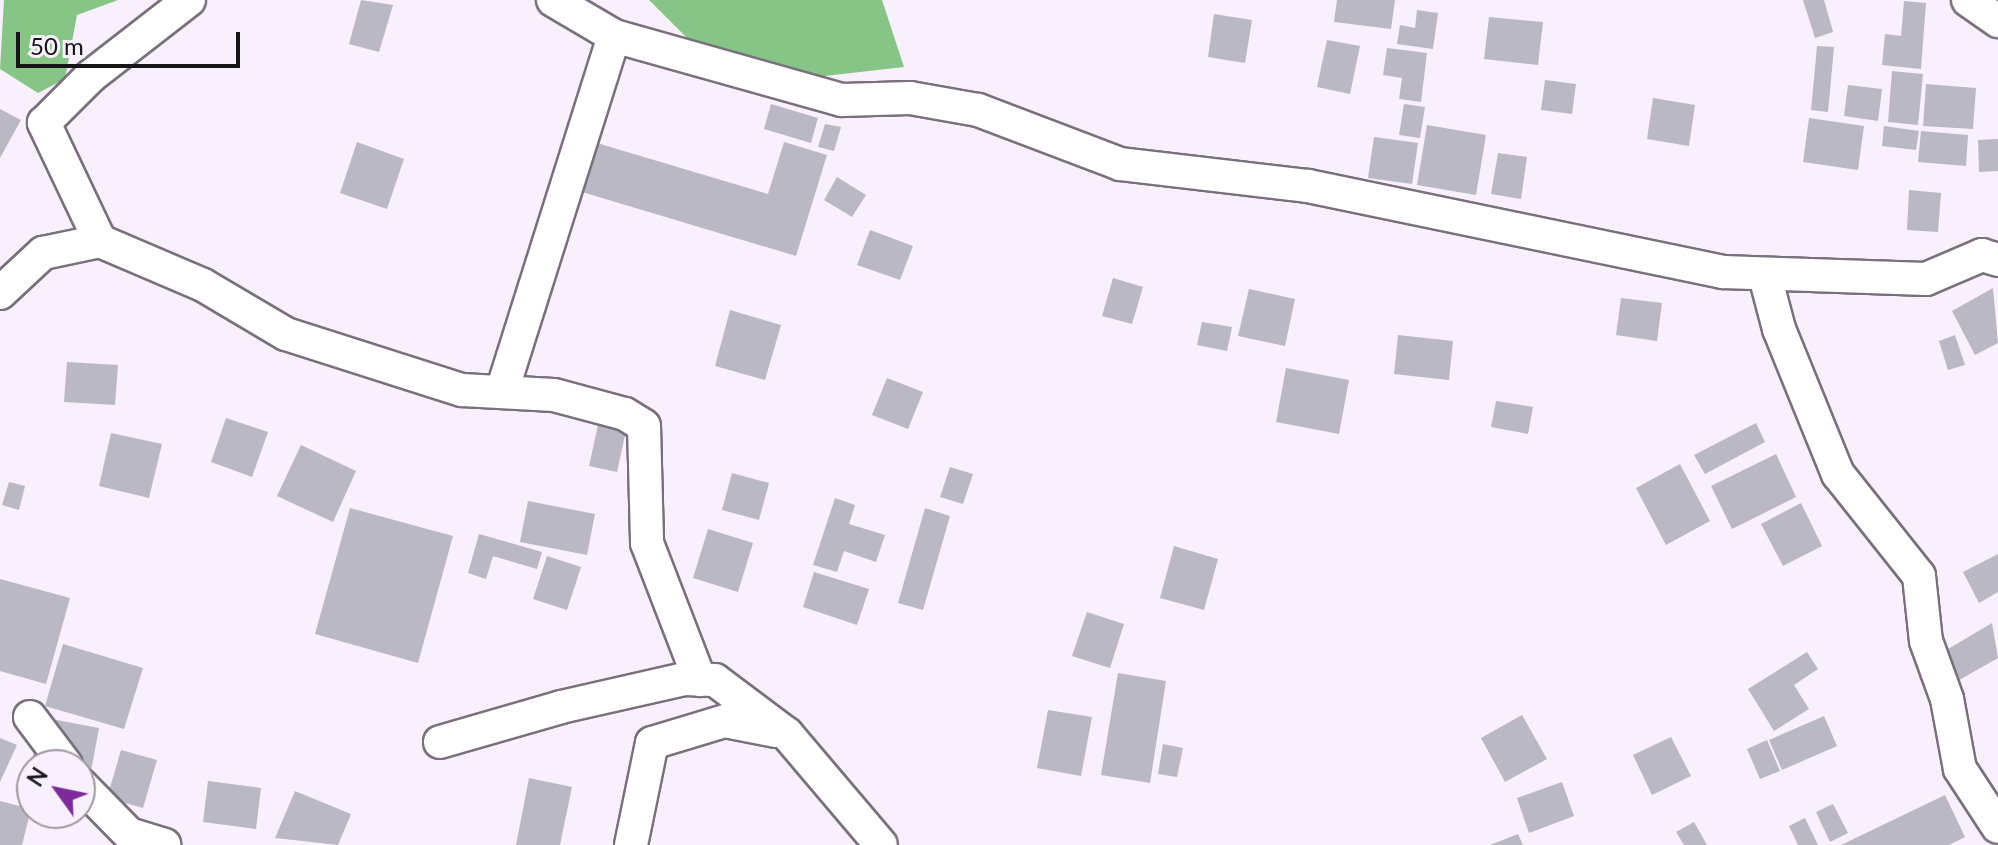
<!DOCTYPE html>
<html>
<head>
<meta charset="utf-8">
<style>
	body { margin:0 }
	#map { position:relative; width:1998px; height:845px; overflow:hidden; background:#f8f0fc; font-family:Lato,sans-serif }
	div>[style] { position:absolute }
	.forest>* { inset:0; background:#86c586 }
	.building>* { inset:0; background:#bab8c4 }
	.roads { filter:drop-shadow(2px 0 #78717b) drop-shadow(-2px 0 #78717b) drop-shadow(0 2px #78717b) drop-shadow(0 -2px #78717b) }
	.minor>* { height:32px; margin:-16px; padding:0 16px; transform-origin:16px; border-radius:16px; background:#fff }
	span { translate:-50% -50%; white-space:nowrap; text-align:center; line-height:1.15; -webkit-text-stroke:6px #f8f0fc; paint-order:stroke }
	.north { position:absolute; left:16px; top:749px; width:80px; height:80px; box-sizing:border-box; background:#f8f0fc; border:2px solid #9e98a1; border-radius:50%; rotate:303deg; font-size:22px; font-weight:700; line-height:32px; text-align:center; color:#181519 }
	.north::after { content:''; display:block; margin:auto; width:28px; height:36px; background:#7d2b9b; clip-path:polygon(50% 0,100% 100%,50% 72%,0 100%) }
	.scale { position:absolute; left:16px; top:32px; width:224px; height:36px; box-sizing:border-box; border:4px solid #181519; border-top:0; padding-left:10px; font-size:24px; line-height:28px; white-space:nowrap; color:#181519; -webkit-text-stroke:6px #f8f0fc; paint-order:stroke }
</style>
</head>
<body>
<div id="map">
	<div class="forest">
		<i style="clip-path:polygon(4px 0,118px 0,77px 15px,65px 79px,38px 93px,0 69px)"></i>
		<i style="clip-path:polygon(649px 0,882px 0,904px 67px,807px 78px,693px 44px)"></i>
	</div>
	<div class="building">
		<i style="clip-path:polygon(361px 0,393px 5px,379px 52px,349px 44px)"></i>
		<i style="clip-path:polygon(1337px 0,1395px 0,1391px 29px,1334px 22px)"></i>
		<i style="clip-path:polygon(1803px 0,1824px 0,1833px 32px,1815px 38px)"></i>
		<i style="clip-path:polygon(1904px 1px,1926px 3px,1921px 69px,1882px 65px,1885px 34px,1901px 36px)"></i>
		<i style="clip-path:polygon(1417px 10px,1438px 13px,1433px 49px,1397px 44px,1400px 25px,1415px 28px)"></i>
		<i style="clip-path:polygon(1214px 14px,1252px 20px,1245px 63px,1208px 57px)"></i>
		<i style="clip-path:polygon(1489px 17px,1543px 22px,1538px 65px,1484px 59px)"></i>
		<i style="clip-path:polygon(1327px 40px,1360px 46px,1350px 94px,1317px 87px)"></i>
		<i style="clip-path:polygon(1817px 46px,1834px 47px,1828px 112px,1811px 110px)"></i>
		<i style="clip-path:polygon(1387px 48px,1427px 53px,1421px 102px,1399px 99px,1402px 78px,1383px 75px)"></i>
		<i style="clip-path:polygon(1892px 71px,1923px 74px,1918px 125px,1888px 122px)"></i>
		<i style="clip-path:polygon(1545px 80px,1576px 84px,1572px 114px,1541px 110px)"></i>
		<i style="clip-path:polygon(1926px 84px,1976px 88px,1973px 129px,1923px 126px)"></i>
		<i style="clip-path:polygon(1848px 85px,1882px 89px,1878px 121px,1844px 116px)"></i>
		<i style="clip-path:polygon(1653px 98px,1695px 105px,1689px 146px,1647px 139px)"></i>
		<i style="clip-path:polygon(771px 104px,818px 118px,811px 143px,764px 129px)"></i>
		<i style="clip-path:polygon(1404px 104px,1425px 107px,1420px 138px,1399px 135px)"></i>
		<i style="clip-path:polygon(0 109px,21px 120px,0 158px)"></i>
		<i style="clip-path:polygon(1809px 118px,1864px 126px,1858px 170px,1803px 162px)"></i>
		<i style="clip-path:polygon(825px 124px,841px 127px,834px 151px,818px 147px)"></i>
		<i style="clip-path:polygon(1427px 125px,1486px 135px,1476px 195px,1417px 185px)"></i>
		<i style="clip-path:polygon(1884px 126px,1919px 131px,1916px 150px,1882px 146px)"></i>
		<i style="clip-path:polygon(1921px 131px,1968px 135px,1966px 166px,1918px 162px)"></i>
		<i style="clip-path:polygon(1374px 137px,1418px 143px,1412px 184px,1368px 178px)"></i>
		<i style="clip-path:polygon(1998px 139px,1998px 171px,1979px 172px,1978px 140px)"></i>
		<i style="clip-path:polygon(357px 142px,404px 159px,387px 209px,340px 193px)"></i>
		<i style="clip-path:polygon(784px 142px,827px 155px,796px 256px,582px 192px,597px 143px,768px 194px)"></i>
		<i style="clip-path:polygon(1498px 153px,1527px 157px,1521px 199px,1491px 194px)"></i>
		<i style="clip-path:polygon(837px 177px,866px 195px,852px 217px,824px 200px)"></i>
		<i style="clip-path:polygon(1909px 190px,1941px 193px,1938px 232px,1907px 230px)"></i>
		<i style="clip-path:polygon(870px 230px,913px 246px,900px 280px,857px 265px)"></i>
		<i style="clip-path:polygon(1113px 278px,1143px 287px,1132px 324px,1102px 316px)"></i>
		<i style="clip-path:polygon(1993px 288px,1998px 343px,1975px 355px,1952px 311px)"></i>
		<i style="clip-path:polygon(1249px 289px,1295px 299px,1285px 346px,1238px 336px)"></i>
		<i style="clip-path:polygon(1621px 298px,1662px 303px,1657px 341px,1616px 335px)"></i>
		<i style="clip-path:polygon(730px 310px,781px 325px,765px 380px,715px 366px)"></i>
		<i style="clip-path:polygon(1202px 322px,1232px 327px,1227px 351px,1197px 345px)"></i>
		<i style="clip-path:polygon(1398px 335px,1453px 341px,1449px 380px,1394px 374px)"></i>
		<i style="clip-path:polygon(1955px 335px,1965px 365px,1948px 370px,1939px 341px)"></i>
		<i style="clip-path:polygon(67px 362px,118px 365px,115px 405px,64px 402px)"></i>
		<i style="clip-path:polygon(1286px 368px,1349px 380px,1339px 434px,1276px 422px)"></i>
		<i style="clip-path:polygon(887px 378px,923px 392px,908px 429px,872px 415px)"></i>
		<i style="clip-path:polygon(1496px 401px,1533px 407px,1528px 434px,1491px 427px)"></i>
		<i style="clip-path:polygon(226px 418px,268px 432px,252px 477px,211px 462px)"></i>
		<i style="clip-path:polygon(1756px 423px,1765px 442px,1705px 474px,1694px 455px)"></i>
		<i style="clip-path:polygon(598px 425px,626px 431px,617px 472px,589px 466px)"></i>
		<i style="clip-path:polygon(111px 433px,162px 444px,149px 498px,99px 486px)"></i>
		<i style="clip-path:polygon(301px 445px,356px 471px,333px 522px,277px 496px)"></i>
		<i style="clip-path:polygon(1776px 454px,1796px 497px,1732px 529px,1711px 486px)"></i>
		<i style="clip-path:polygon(1680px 464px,1710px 521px,1666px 545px,1636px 488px)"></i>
		<i style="clip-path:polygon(950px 467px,973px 474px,963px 504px,940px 497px)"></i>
		<i style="clip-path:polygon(732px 473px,769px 483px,759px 520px,722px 510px)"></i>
		<i style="clip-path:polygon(9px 482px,25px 486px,19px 510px,2px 505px)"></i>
		<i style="clip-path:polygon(835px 498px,855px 505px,849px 524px,885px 535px,876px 562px,844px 551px,837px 572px,813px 565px)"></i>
		<i style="clip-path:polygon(528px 501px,595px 514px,587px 555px,520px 542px)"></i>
		<i style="clip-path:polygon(1801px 503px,1822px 546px,1783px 566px,1761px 524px)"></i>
		<i style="clip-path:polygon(350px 508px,453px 536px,418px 663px,315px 634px)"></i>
		<i style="clip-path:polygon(925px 508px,950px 516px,923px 610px,898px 603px)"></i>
		<i style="clip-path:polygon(708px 529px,753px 543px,738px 592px,693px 578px)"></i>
		<i style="clip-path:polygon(479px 534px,542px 552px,537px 569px,493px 556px,486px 579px,468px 573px)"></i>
		<i style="clip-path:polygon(1174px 546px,1218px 559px,1204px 610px,1160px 598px)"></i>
		<i style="clip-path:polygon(1998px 554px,1998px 592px,1979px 603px,1963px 572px)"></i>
		<i style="clip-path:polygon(547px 556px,581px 567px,567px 610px,533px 599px)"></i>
		<i style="clip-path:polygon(814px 572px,869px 589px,857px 625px,803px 607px)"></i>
		<i style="clip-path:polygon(0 579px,70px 598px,46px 684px,0 671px)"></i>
		<i style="clip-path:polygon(1087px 612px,1124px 624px,1110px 668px,1072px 656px)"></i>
		<i style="clip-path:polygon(1992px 623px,1998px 658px,1954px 683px,1938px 655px)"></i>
		<i style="clip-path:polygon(63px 644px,143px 668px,124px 729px,45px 706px)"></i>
		<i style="clip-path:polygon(1807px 652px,1818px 669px,1794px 685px,1809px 709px,1774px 731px,1748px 689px)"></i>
		<i style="clip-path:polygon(1118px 673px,1166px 681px,1150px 783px,1101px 775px)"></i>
		<i style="clip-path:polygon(1048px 710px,1092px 717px,1081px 776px,1037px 768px)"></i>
		<i style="clip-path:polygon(1522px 715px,1547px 759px,1505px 782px,1481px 738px)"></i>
		<i style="clip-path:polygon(1824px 716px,1837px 746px,1782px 770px,1769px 740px)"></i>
		<i style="clip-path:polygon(41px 717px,99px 728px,87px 793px,80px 765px,31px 765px)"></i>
		<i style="clip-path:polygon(1671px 737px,1691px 776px,1652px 795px,1633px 755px)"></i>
		<i style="clip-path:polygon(0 738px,17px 745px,0 782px)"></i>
		<i style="clip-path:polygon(1767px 740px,1780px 771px,1760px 779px,1747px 749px)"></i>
		<i style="clip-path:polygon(1163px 744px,1183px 748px,1177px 777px,1158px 774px)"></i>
		<i style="clip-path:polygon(121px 750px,157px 760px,143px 808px,107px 798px)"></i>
		<i style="clip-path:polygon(529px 778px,572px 787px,560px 845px,516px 845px)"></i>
		<i style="clip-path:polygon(208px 781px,261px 788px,256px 829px,203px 822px)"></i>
		<i style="clip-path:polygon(1562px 782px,1574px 816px,1529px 833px,1517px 798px)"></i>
		<i style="clip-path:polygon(295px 791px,351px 814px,338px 845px,275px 838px)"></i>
		<i style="clip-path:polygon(1945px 795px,1965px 837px,1949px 845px,1841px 845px)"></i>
		<i style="clip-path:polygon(0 801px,31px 809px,22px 845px,0 845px)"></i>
		<i style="clip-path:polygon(1833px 804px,1848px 833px,1830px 842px,1816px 812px)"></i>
		<i style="clip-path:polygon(1805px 818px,1818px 845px,1798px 845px,1789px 826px)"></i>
		<i style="clip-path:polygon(1694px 822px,1707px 845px,1684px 845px,1676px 832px)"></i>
		<i style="clip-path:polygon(1518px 834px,1523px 845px,1490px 845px)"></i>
	</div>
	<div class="roads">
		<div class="minor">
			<i style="left:553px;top:0;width:71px;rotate:30.5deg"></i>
			<i style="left:614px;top:36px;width:237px;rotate:15.7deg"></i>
			<i style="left:842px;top:100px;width:68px;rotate:-1.7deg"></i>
			<i style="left:910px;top:98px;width:69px;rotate:10deg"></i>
			<i style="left:978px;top:110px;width:152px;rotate:20.8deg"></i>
			<i style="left:1120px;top:164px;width:189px;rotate:6.7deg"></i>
			<i style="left:1308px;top:186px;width:424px;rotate:11.7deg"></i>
			<i style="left:1723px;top:272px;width:203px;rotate:2deg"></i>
			<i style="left:1926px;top:279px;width:61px;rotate:-23.2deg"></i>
			<i style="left:1982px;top:255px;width:17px;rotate:17deg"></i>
			<i style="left:1968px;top:0;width:37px;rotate:35deg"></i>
			<i style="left:100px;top:241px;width:131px;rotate:-115.4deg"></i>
			<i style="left:44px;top:123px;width:66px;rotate:-45deg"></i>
			<i style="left:91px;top:76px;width:124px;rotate:-37.8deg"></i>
			<i style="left:1765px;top:276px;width:55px;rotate:75.2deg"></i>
			<i style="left:1779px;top:329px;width:157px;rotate:67.9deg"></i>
			<i style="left:1838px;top:474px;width:130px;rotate:51.5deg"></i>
			<i style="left:1919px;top:576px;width:65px;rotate:83.9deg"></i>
			<i style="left:1926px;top:641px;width:62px;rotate:70.1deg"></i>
			<i style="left:1947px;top:699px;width:71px;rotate:79.5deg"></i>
			<i style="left:1960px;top:769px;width:69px;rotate:56.8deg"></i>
			<i style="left:0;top:293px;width:59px;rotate:-42.9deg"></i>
			<i style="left:43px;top:253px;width:58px;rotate:-11.9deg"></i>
			<i style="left:100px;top:241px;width:112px;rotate:23.1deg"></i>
			<i style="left:203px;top:285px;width:96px;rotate:30.6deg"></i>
			<i style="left:286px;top:334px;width:185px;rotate:17.7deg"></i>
			<i style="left:462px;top:390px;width:92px;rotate:3.1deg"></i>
			<i style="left:554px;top:395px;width:73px;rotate:15deg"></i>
			<i style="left:625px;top:414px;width:22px;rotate:32deg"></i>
			<i style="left:644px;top:426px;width:117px;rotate:88.5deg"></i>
			<i style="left:647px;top:543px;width:147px;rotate:68.9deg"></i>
			<i style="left:503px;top:388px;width:369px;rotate:-72.5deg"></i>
			<i style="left:30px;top:717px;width:60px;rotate:53.1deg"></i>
			<i style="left:440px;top:742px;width:126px;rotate:-16.1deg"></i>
			<i style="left:561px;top:707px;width:126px;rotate:-12.8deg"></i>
			<i style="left:684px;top:679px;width:31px;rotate:2deg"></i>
			<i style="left:715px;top:680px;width:90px;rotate:36.9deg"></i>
			<i style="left:787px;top:734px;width:145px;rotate:49.7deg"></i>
			<i style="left:80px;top:784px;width:70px;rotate:45.6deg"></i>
			<i style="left:129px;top:834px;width:37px;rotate:17deg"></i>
			<i style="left:631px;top:845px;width:104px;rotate:-78.4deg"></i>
			<i style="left:652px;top:743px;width:76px;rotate:-16.8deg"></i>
			<i style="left:725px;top:721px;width:52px;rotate:11.1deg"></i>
		</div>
	</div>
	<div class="north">N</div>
	<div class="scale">50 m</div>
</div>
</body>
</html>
